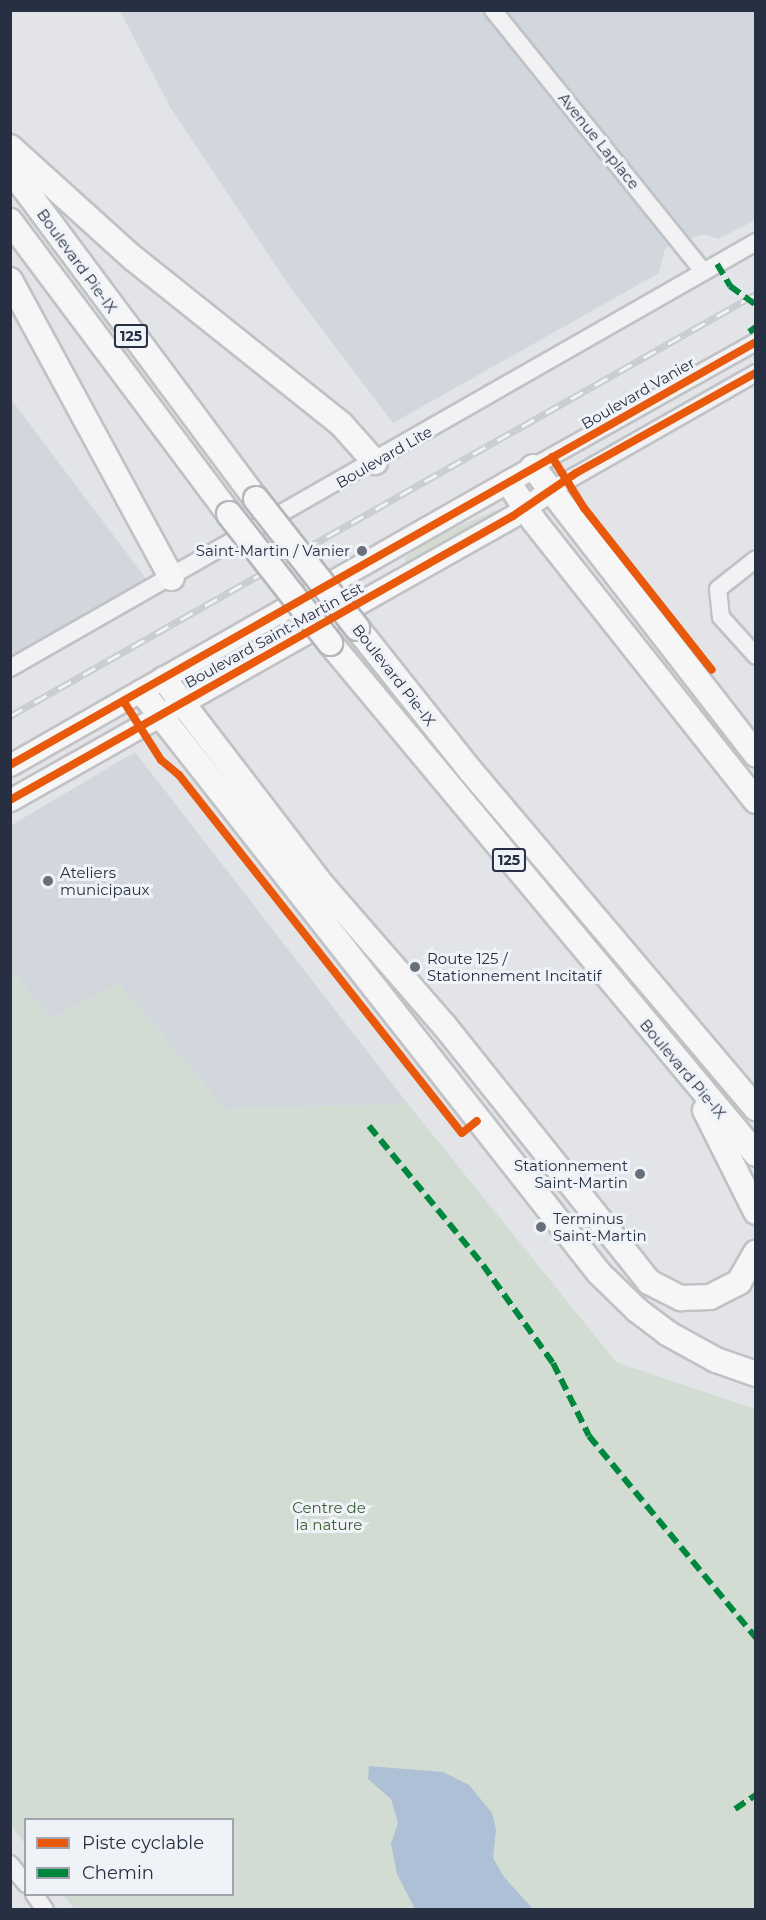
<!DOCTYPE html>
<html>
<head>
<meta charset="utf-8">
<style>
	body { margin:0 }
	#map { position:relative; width:766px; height:1920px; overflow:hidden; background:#e2e4e7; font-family:Montserrat,sans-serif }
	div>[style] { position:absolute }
	.built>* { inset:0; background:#d2d7de }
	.green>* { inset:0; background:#d2dcd2 }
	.water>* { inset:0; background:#aec0d5 }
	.roads { filter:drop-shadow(2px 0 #c0c2c5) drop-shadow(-2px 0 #c0c2c5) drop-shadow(0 2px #c0c2c5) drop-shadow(0 -2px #c0c2c5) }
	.minor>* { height:16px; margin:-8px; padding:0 8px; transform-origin:8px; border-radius:8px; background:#f2f2f4 }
	.major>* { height:21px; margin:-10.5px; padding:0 10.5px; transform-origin:10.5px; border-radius:10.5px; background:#f6f6f7 }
	.highway>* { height:24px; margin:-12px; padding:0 12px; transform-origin:12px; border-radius:12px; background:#f6f6f7 }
	.rail>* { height:7px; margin-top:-3.5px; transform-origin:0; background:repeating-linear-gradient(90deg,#eff2f7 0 14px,#cacccf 0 28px); box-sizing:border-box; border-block:2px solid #cacccf }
	.bridges { filter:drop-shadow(2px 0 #b4b7bc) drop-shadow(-2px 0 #b4b7bc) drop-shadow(0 2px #b4b7bc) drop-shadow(0 -2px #b4b7bc) }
	.highway-bridge>* { height:24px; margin:-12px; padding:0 12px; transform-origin:12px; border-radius:12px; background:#f6f6f7 }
	.quiet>* { height:6px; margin-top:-3px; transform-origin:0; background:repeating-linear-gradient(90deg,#00873e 0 12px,transparent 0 18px) }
	.cycleway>* { height:8px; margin:-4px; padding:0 4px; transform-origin:4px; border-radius:4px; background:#e8590c }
	.dots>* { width:16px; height:16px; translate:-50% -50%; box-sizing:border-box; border:3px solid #eff2f7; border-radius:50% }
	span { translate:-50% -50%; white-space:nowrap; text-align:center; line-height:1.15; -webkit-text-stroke:6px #eff2f7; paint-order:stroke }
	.shield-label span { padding:2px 4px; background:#eff2f7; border:2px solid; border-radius:4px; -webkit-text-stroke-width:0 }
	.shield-label { font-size:14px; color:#273043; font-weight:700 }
	.street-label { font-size:15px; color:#273043 }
	.poi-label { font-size:15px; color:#273043 }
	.right { translate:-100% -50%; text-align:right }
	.left { translate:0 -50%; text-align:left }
	.park-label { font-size:15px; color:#3b6033 }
	.frame { position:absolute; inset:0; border:12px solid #273043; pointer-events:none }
	.legend { position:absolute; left:24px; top:1818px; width:210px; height:78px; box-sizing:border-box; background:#eff2f7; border:2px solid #9fa4af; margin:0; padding:8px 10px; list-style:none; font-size:18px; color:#273043 }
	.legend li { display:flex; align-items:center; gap:12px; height:30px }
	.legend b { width:30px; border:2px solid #9fa4af }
</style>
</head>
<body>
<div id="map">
	<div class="built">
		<i style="clip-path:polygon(120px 11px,755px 11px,755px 220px,718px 239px,704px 234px,665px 248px,659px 273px,393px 423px,290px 287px,170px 107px)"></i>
		<i style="clip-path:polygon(11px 399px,147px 580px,11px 666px)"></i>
		<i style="clip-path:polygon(135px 752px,408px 1104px,225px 1109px,119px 984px,50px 1019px,15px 974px,11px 976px,10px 826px)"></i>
	</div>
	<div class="green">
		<i style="clip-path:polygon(496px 510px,497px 512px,407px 563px,404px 558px,432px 538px)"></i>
		<i style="clip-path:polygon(15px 974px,50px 1019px,119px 984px,225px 1109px,408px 1104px,616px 1362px,755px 1409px,755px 1909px,75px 1909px,63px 1895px,232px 1894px,232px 1820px,26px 1820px,25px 1844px,11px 1825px,11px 976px)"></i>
	</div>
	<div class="water">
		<i style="clip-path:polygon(369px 1766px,443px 1772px,469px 1785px,492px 1813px,496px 1829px,493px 1858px,504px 1877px,533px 1909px,415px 1909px,397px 1874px,391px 1844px,398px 1823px,391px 1799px,368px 1779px)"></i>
	</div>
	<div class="roads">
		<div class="minor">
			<i style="left:493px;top:10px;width:336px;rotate:51.2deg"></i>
			<i style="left:533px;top:467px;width:256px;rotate:-29.3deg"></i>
			<i style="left:549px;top:491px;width:238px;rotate:-29.7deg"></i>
			<i style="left:756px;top:559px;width:48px;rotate:141.7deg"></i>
			<i style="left:718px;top:589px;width:28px;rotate:84deg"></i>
			<i style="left:721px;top:617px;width:52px;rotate:48.1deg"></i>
			<i style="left:10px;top:668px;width:859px;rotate:-29.73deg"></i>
			<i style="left:10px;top:1864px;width:26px;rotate:51deg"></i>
			<i style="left:34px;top:1894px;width:19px;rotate:55deg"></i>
		</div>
		<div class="major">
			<i style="left:10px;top:765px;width:602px;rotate:-29.67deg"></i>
			<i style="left:10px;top:800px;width:578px;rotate:-29.45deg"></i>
			<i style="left:513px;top:516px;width:44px;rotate:-34.8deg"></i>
		</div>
		<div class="highway">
			<i style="left:10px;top:147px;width:166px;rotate:42.1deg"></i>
			<i style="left:133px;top:258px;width:266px;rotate:38.6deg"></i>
			<i style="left:341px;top:424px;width:51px;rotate:48.2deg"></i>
			<i style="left:10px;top:169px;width:412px;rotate:53.3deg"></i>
			<i style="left:10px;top:221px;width:366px;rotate:53.2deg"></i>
			<i style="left:10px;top:280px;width:339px;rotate:61.5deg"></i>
			<i style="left:533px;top:467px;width:364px;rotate:52.2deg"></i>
			<i style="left:509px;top:483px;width:45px;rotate:56.7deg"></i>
			<i style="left:534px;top:521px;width:357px;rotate:51.6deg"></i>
			<i style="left:357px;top:628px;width:181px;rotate:51.5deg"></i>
			<i style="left:470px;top:770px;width:443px;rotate:49.8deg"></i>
			<i style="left:330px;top:643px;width:665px;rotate:50.18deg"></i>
			<i style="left:164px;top:679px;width:261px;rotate:52.5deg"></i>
			<i style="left:323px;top:886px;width:184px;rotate:49deg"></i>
			<i style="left:444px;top:1025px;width:329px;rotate:51.4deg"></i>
			<i style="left:649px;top:1282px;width:36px;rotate:27deg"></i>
			<i style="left:681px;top:1298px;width:29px;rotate:-2deg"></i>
			<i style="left:710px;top:1297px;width:33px;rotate:-27deg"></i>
			<i style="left:739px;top:1282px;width:34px;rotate:-60deg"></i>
			<i style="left:142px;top:692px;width:739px;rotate:51.81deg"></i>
			<i style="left:599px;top:1273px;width:53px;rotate:44.2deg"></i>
			<i style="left:637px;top:1310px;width:38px;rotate:37deg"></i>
			<i style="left:667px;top:1333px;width:56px;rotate:28.9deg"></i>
			<i style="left:716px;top:1360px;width:42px;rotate:19.3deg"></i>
			<i style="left:705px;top:1110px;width:114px;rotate:63.4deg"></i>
		</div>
	</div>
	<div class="rail">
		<i style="left:10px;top:716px;width:857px;rotate:-29.5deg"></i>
	</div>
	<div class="bridges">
		<div class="highway-bridge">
			<i style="left:256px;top:499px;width:164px;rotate:51.9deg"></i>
			<i style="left:229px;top:514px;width:164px;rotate:51.9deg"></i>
		</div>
	</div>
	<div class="quiet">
		<i style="left:717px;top:264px;width:26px;rotate:59deg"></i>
		<i style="left:730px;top:286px;width:32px;rotate:36deg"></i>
		<i style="left:749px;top:332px;width:9px;rotate:-36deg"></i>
		<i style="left:369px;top:1126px;width:180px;rotate:50.6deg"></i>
		<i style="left:483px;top:1265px;width:120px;rotate:54.5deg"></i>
		<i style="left:553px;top:1363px;width:81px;rotate:63.7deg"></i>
		<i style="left:589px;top:1436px;width:262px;rotate:50.4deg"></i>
		<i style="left:735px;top:1809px;width:25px;rotate:-34deg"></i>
	</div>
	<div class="cycleway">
		<i style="left:552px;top:457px;width:60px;rotate:57.9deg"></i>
		<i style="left:584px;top:508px;width:206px;rotate:51.7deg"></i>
		<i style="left:124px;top:702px;width:69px;rotate:57.5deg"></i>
		<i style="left:161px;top:760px;width:23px;rotate:40deg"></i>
		<i style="left:179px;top:775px;width:456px;rotate:51.7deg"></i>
		<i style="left:462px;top:1133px;width:19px;rotate:-39deg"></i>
		<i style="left:10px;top:765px;width:858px;rotate:-29.55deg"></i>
		<i style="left:10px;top:800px;width:578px;rotate:-29.45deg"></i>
		<i style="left:513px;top:516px;width:76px;rotate:-34.3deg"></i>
		<i style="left:576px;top:473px;width:206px;rotate:-29.1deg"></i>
	</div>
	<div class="dots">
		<i style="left:362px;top:551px;background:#686f7c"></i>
		<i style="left:48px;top:881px;background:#686f7c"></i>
		<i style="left:415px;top:967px;background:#686f7c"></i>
		<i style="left:640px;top:1174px;background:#686f7c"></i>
		<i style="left:541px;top:1227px;background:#686f7c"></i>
	</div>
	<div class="shield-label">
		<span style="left:131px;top:336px">125</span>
		<span style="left:509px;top:860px">125</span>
	</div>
	<div class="street-label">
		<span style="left:599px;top:141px;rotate:51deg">Avenue Laplace</span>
		<span style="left:77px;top:261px;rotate:54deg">Boulevard Pie-IX</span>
		<span style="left:638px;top:393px;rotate:-30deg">Boulevard Vanier</span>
		<span style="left:384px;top:457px;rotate:-30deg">Boulevard Lite</span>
		<span style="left:274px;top:635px;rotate:-29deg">Boulevard Saint-Martin Est</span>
		<span style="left:394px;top:675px;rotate:52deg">Boulevard Pie-IX</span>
		<span style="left:683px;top:1069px;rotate:50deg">Boulevard Pie-IX</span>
	</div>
	<div class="poi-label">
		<span class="right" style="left:350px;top:551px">Saint-Martin / Vanier</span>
		<span class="left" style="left:60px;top:881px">Ateliers<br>municipaux</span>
		<span class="left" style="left:427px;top:967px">Route 125 /<br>Stationnement Incitatif</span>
		<span class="right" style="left:628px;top:1174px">Stationnement<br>Saint-Martin</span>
		<span class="left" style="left:553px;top:1227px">Terminus<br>Saint-Martin</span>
	</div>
	<div class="park-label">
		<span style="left:329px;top:1516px">Centre de<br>la nature</span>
	</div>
	<div class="frame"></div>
	<ul class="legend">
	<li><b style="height:8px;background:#e8590c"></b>Piste cyclable</li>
	<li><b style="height:8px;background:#00873e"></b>Chemin</li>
	</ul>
</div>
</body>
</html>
